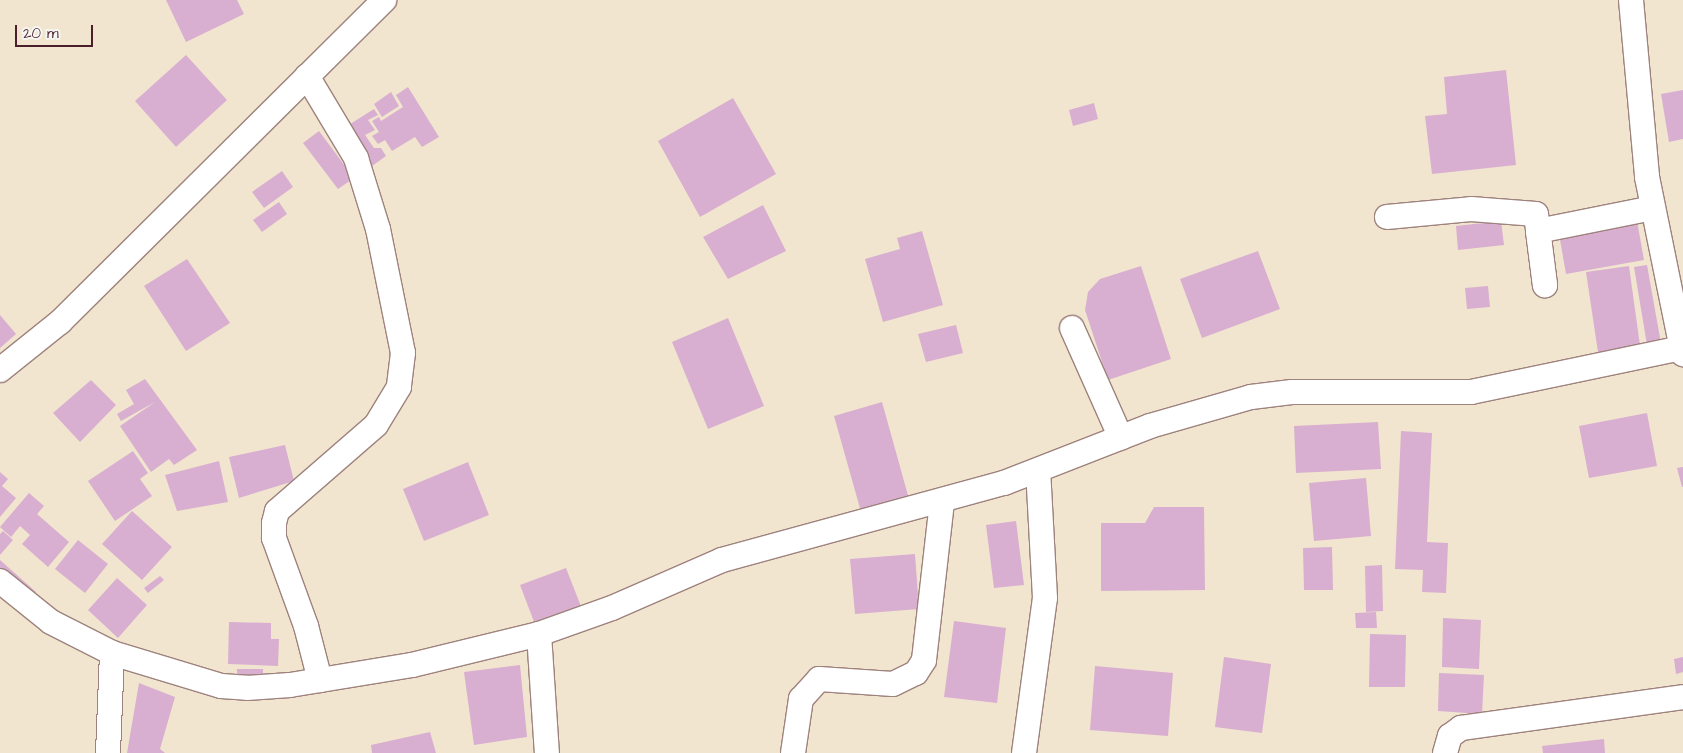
<!DOCTYPE html>
<html>
<head>
<meta charset="utf-8">
<style>
	body { margin:0 }
	#map { position:relative; width:1683px; height:753px; overflow:hidden; background:#f2e5cf; font-family:"Architects Daughter",sans-serif }
	div>[style] { position:absolute }
	.building>* { inset:0; background:#d8afd0 }
	.roads { filter:drop-shadow(1px 0 #9e827d) drop-shadow(-1px 0 #9e827d) drop-shadow(0 1px #9e827d) drop-shadow(0 -1px #9e827d) }
	.minor>* { height:24px; margin:-12px; padding:0 12px; transform-origin:12px; border-radius:12px; background:#fff }
	span { translate:-50% -50%; white-space:nowrap; text-align:center; line-height:1.15; -webkit-text-stroke:4.5px #f6f6f2; paint-order:stroke }
	.scale { position:absolute; left:15px; top:25px; width:78px; height:22px; box-sizing:border-box; border:2px solid #4a1f2b; border-top:0; padding-left:6px; font-size:15px; line-height:18px; white-space:nowrap; color:#4a1f2b; -webkit-text-stroke:4px #f6f6f2; paint-order:stroke }
</style>
</head>
<body>
<div id="map">
	<div class="building">
		<i style="clip-path:polygon(166px 0,237px 0,244px 14px,186px 42px)"></i>
		<i style="clip-path:polygon(186px 55px,227px 100px,176px 147px,135px 101px)"></i>
		<i style="clip-path:polygon(1506px 70px,1516px 165px,1432px 174px,1425px 116px,1447px 114px,1444px 77px)"></i>
		<i style="clip-path:polygon(408px 87px,439px 137px,422px 147px,415px 137px,392px 151px,385px 140px,378px 144px,372px 136px,379px 132px,372px 121px,379px 117px,381px 121px,403px 107px,396px 95px)"></i>
		<i style="clip-path:polygon(1683px 90px,1683px 139px,1669px 142px,1661px 94px)"></i>
		<i style="clip-path:polygon(391px 92px,399px 106px,382px 117px,374px 104px)"></i>
		<i style="clip-path:polygon(733px 98px,776px 174px,700px 217px,658px 141px)"></i>
		<i style="clip-path:polygon(1094px 103px,1098px 119px,1073px 126px,1069px 110px)"></i>
		<i style="clip-path:polygon(374px 109px,378px 115px,368px 120px,375px 130px,365px 135px,374px 148px,381px 148px,386px 156px,372px 166px,347px 126px)"></i>
		<i style="clip-path:polygon(319px 131px,354px 178px,338px 189px,303px 143px)"></i>
		<i style="clip-path:polygon(282px 171px,293px 187px,264px 208px,252px 192px)"></i>
		<i style="clip-path:polygon(279px 202px,287px 214px,262px 232px,253px 220px)"></i>
		<i style="clip-path:polygon(763px 205px,786px 251px,728px 279px,703px 237px)"></i>
		<i style="clip-path:polygon(1501px 221px,1504px 245px,1458px 250px,1456px 226px)"></i>
		<i style="clip-path:polygon(1637px 221px,1644px 260px,1566px 274px,1559px 234px)"></i>
		<i style="clip-path:polygon(922px 231px,943px 305px,883px 322px,865px 259px,900px 249px,897px 238px)"></i>
		<i style="clip-path:polygon(1258px 251px,1280px 309px,1202px 338px,1180px 279px)"></i>
		<i style="clip-path:polygon(187px 259px,230px 323px,186px 351px,144px 286px)"></i>
		<i style="clip-path:polygon(1647px 265px,1662px 349px,1648px 351px,1634px 267px)"></i>
		<i style="clip-path:polygon(1141px 266px,1171px 359px,1108px 380px,1085px 310px,1088px 292px,1100px 279px)"></i>
		<i style="clip-path:polygon(1629px 266px,1641px 353px,1599px 359px,1586px 272px)"></i>
		<i style="clip-path:polygon(1488px 286px,1490px 307px,1467px 309px,1465px 288px)"></i>
		<i style="clip-path:polygon(0 315px,16px 334px,0 348px)"></i>
		<i style="clip-path:polygon(728px 318px,764px 406px,708px 429px,672px 342px)"></i>
		<i style="clip-path:polygon(956px 325px,963px 353px,926px 362px,918px 334px)"></i>
		<i style="clip-path:polygon(145px 379px,197px 450px,174px 465px,169px 459px,151px 472px,120px 426px,155px 402px,121px 421px,117px 414px,134px 404px,126px 390px)"></i>
		<i style="clip-path:polygon(91px 380px,116px 405px,80px 442px,53px 413px)"></i>
		<i style="clip-path:polygon(882px 402px,909px 499px,861px 512px,834px 416px)"></i>
		<i style="clip-path:polygon(1647px 413px,1657px 466px,1589px 478px,1579px 426px)"></i>
		<i style="clip-path:polygon(1378px 422px,1381px 469px,1296px 473px,1294px 426px)"></i>
		<i style="clip-path:polygon(1401px 431px,1432px 433px,1427px 542px,1448px 543px,1446px 593px,1422px 592px,1423px 570px,1395px 569px)"></i>
		<i style="clip-path:polygon(285px 445px,294px 481px,239px 498px,229px 457px)"></i>
		<i style="clip-path:polygon(133px 451px,148px 473px,140px 479px,152px 496px,115px 521px,88px 481px)"></i>
		<i style="clip-path:polygon(219px 461px,228px 502px,177px 511px,165px 475px)"></i>
		<i style="clip-path:polygon(468px 462px,489px 515px,424px 541px,403px 489px)"></i>
		<i style="clip-path:polygon(1683px 467px,1683px 487px,1682px 487px,1677px 468px)"></i>
		<i style="clip-path:polygon(0 472px,8px 479px,2px 486px,16px 498px,0 517px)"></i>
		<i style="clip-path:polygon(1366px 478px,1371px 536px,1314px 541px,1309px 483px)"></i>
		<i style="clip-path:polygon(29px 493px,44px 506px,37px 514px,69px 542px,48px 567px,22px 544px,30px 535px,20px 526px,11px 537px,0 527px)"></i>
		<i style="clip-path:polygon(1154px 507px,1204px 507px,1205px 590px,1101px 591px,1101px 523px,1145px 523px)"></i>
		<i style="clip-path:polygon(132px 511px,172px 547px,142px 580px,102px 544px)"></i>
		<i style="clip-path:polygon(1016px 521px,1024px 585px,994px 588px,986px 525px)"></i>
		<i style="clip-path:polygon(3px 531px,13px 540px,0 555px,0 534px)"></i>
		<i style="clip-path:polygon(78px 540px,108px 564px,85px 593px,55px 569px)"></i>
		<i style="clip-path:polygon(1332px 547px,1333px 590px,1304px 590px,1303px 548px)"></i>
		<i style="clip-path:polygon(915px 554px,919px 609px,855px 614px,850px 559px)"></i>
		<i style="clip-path:polygon(0 560px,36px 592px,31px 598px,0 571px)"></i>
		<i style="clip-path:polygon(1382px 565px,1383px 611px,1366px 612px,1365px 566px)"></i>
		<i style="clip-path:polygon(566px 568px,582px 609px,536px 627px,520px 585px)"></i>
		<i style="clip-path:polygon(160px 576px,164px 580px,148px 593px,144px 588px)"></i>
		<i style="clip-path:polygon(117px 578px,147px 605px,118px 638px,88px 610px)"></i>
		<i style="clip-path:polygon(1376px 612px,1377px 628px,1356px 628px,1355px 613px)"></i>
		<i style="clip-path:polygon(1443px 618px,1481px 620px,1479px 669px,1442px 667px)"></i>
		<i style="clip-path:polygon(954px 621px,1006px 628px,997px 703px,944px 697px)"></i>
		<i style="clip-path:polygon(229px 622px,271px 623px,271px 639px,279px 639px,278px 666px,228px 664px)"></i>
		<i style="clip-path:polygon(1370px 634px,1406px 635px,1405px 687px,1369px 687px)"></i>
		<i style="clip-path:polygon(1224px 657px,1271px 664px,1262px 733px,1215px 727px)"></i>
		<i style="clip-path:polygon(1683px 657px,1683px 672px,1676px 674px,1674px 659px)"></i>
		<i style="clip-path:polygon(520px 665px,527px 737px,474px 745px,464px 672px)"></i>
		<i style="clip-path:polygon(1095px 666px,1173px 673px,1168px 736px,1090px 730px)"></i>
		<i style="clip-path:polygon(237px 669px,263px 669px,263px 684px,237px 684px)"></i>
		<i style="clip-path:polygon(1439px 673px,1484px 675px,1482px 714px,1438px 711px)"></i>
		<i style="clip-path:polygon(139px 683px,175px 697px,160px 749px,165px 753px,127px 753px)"></i>
		<i style="clip-path:polygon(430px 732px,436px 753px,372px 753px,371px 745px)"></i>
		<i style="clip-path:polygon(1604px 739px,1605px 753px,1543px 753px,1542px 746px)"></i>
	</div>
	<div class="roads">
		<div class="minor">
			<i style="left:1631px;top:0;width:178px;rotate:84.8deg"></i>
			<i style="left:1647px;top:177px;width:181px;rotate:78.5deg"></i>
			<i style="left:307px;top:76px;width:96px;rotate:59.1deg"></i>
			<i style="left:356px;top:158px;width:74px;rotate:72.8deg"></i>
			<i style="left:378px;top:229px;width:126px;rotate:78.6deg"></i>
			<i style="left:403px;top:353px;width:34px;rotate:97deg"></i>
			<i style="left:399px;top:387px;width:44px;rotate:121.2deg"></i>
			<i style="left:376px;top:425px;width:131px;rotate:139deg"></i>
			<i style="left:277px;top:511px;width:12px;rotate:104deg"></i>
			<i style="left:274px;top:523px;width:15px;rotate:90deg"></i>
			<i style="left:274px;top:538px;width:94px;rotate:70deg"></i>
			<i style="left:306px;top:626px;width:56px;rotate:75.5deg"></i>
			<i style="left:1387px;top:217px;width:84px;rotate:-5.4deg"></i>
			<i style="left:1471px;top:209px;width:65px;rotate:4.4deg"></i>
			<i style="left:1536px;top:214px;width:72px;rotate:82.8deg"></i>
			<i style="left:1545px;top:285px;width:54px;rotate:-97.4deg"></i>
			<i style="left:1538px;top:231px;width:117px;rotate:-11.3deg"></i>
			<i style="left:1072px;top:328px;width:120px;rotate:66deg"></i>
			<i style="left:0;top:370px;width:77px;rotate:-38.7deg"></i>
			<i style="left:60px;top:322px;width:457px;rotate:-44.8deg"></i>
			<i style="left:0;top:581px;width:65px;rotate:38.8deg"></i>
			<i style="left:51px;top:622px;width:68px;rotate:26.9deg"></i>
			<i style="left:112px;top:653px;width:114px;rotate:16.8deg"></i>
			<i style="left:221px;top:686px;width:26px;rotate:4deg"></i>
			<i style="left:247px;top:688px;width:43px;rotate:-4deg"></i>
			<i style="left:290px;top:685px;width:124px;rotate:-9.3deg"></i>
			<i style="left:412px;top:665px;width:131px;rotate:-13.7deg"></i>
			<i style="left:539px;top:634px;width:77px;rotate:-19.6deg"></i>
			<i style="left:612px;top:608px;width:120px;rotate:-23.6deg"></i>
			<i style="left:722px;top:560px;width:292px;rotate:-15.3deg"></i>
			<i style="left:1004px;top:483px;width:157px;rotate:-21.3deg"></i>
			<i style="left:1150px;top:426px;width:105px;rotate:-16deg"></i>
			<i style="left:1251px;top:397px;width:41px;rotate:-7deg"></i>
			<i style="left:1292px;top:392px;width:179px"></i>
			<i style="left:1471px;top:392px;width:215px;rotate:-11.8deg"></i>
			<i style="left:539px;top:634px;width:119px;rotate:86.2deg"></i>
			<i style="left:108px;top:753px;width:100px;rotate:-87.7deg"></i>
			<i style="left:793px;top:753px;width:55px;rotate:-81.6deg"></i>
			<i style="left:801px;top:699px;width:27px;rotate:-48deg"></i>
			<i style="left:819px;top:679px;width:74px;rotate:3.9deg"></i>
			<i style="left:893px;top:684px;width:25px;rotate:-26deg"></i>
			<i style="left:916px;top:673px;width:15px;rotate:-58deg"></i>
			<i style="left:924px;top:660px;width:160px;rotate:-83.5deg"></i>
			<i style="left:1024px;top:753px;width:156px;rotate:-82.3deg"></i>
			<i style="left:1045px;top:598px;width:128px;rotate:-93.1deg"></i>
			<i style="left:1445px;top:753px;width:18px;rotate:-74deg"></i>
			<i style="left:1450px;top:736px;width:14px;rotate:-36deg"></i>
			<i style="left:1461px;top:728px;width:224px;rotate:-7.9deg"></i>
		</div>
	</div>
	<div class="scale">20 m</div>
</div>
</body>
</html>
